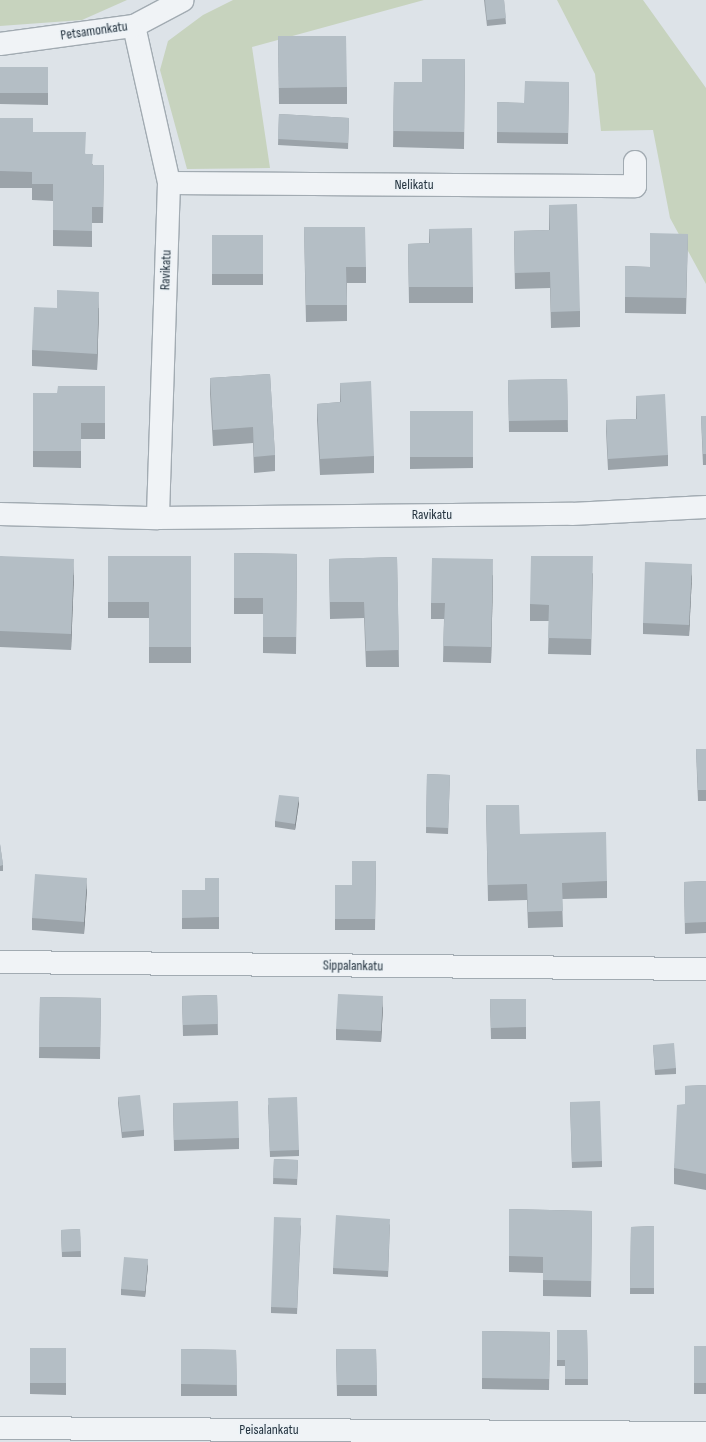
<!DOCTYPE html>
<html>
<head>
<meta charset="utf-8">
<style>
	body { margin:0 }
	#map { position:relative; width:706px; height:1442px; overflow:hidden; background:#dde3e8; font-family:"Sofia Sans Condensed",sans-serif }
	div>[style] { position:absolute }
	.green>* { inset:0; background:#c7d3be }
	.roads { filter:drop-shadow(1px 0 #a2abb2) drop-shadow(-1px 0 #a2abb2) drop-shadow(0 1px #a2abb2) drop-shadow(0 -1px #a2abb2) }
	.street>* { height:22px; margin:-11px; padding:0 11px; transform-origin:11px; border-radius:11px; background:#f0f3f6 }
	.wall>* { inset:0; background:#9ba3a9 }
	.shaded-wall>* { inset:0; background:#7e858a }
	.building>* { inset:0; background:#b4bec5 }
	span { translate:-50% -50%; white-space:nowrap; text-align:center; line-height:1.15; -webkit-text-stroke:3px #ecf2f6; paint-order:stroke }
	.street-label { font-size:14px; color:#253440 }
</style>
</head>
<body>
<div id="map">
	<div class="green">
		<i style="clip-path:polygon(0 0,127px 0,82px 20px,0 26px)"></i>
		<i style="clip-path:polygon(233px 0,424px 0,252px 47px,270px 168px,187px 169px,160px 70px,168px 41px,203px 15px)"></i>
		<i style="clip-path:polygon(557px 0,643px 0,706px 88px,706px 284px,670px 218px,653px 130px,601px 131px,595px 74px)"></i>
	</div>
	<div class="roads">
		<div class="street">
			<i style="left:134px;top:26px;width:161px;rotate:77.4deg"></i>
			<i style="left:169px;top:183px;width:335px;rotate:91.9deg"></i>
			<i style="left:0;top:44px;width:135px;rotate:-7.7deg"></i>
			<i style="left:134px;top:26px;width:55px;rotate:-28deg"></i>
			<i style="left:169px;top:183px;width:466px;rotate:0.4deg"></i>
			<i style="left:635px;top:186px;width:24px;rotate:-90deg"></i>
			<i style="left:0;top:514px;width:158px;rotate:1.5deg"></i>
			<i style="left:158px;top:518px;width:414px;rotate:-0.6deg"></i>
			<i style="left:572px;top:514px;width:134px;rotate:-3deg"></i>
			<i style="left:0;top:962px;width:706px;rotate:0.57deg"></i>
			<i style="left:0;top:1428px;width:706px;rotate:0.41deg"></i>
		</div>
	</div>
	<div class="wall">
		<i style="clip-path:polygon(484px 0,504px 0,506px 24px,487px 26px)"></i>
		<i style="clip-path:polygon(278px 36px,347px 87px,347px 104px,279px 104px)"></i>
		<i style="clip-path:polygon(465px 59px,464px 149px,393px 147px,394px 82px,422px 82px)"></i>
		<i style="clip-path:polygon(0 67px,48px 67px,48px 105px,0 104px)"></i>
		<i style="clip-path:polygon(569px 82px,568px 144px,497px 143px,497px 102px,524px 103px)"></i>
		<i style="clip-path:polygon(279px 114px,349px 118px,348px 149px,278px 145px)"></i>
		<i style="clip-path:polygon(0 118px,33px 132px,86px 154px,93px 165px,104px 165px,103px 223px,92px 223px,92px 247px,53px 246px,53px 201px,32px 200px,32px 188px,0 188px)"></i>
		<i style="clip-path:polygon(549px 205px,580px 311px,580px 327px,551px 328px,550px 288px,515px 289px,514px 231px,549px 230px)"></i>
		<i style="clip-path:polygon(304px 227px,366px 267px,366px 283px,347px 283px,347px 321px,306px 322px)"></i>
		<i style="clip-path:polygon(429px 229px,473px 287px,473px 303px,409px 303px,408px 244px,429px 243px)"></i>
		<i style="clip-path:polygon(688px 234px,686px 314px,625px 313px,625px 266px,650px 267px)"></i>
		<i style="clip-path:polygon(212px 235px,263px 235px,263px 285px,212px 285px)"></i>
		<i style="clip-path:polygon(57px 308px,99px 308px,97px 370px,32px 366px,32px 350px)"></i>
		<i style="clip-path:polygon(270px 374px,275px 455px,275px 471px,254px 473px,253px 443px,213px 446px,210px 394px,210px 378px)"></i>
		<i style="clip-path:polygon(567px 379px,568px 432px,509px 432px,508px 380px)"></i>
		<i style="clip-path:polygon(340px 383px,374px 456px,374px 473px,320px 475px,317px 420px,317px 404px,340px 402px)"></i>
		<i style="clip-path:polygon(105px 386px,105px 439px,81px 439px,81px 468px,33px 467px,33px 393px,57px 393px)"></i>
		<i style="clip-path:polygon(636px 396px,668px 455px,668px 466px,608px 470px,606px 431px,606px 420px,636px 419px)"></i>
		<i style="clip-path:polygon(410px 411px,473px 411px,473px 468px,410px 469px)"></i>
		<i style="clip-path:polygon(701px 416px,706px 416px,706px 465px,703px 465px)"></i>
		<i style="clip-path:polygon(234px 553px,297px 554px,296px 654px,263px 653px,263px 614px,234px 614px)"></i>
		<i style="clip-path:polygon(0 556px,74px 575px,71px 650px,0 647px)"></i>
		<i style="clip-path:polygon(108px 556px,191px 556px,191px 663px,149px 663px,149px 618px,108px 618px)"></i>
		<i style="clip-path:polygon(397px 557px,399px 667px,366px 667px,364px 618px,330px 619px,329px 559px)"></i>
		<i style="clip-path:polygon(593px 573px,591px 655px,548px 654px,549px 621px,530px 621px,530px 604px)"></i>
		<i style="clip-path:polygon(493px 575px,491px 663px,443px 662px,444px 619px,431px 619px,431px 603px)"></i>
		<i style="clip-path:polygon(692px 575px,689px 636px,643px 634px,643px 623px)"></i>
		<i style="clip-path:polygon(696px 749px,706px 749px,706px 801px,698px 801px)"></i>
		<i style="clip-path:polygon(427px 774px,450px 775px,448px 834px,426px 833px)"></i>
		<i style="clip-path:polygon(299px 803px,295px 830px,275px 827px,275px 821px)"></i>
		<i style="clip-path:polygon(486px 805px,520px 834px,607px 881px,607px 898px,562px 899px,563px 927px,528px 928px,527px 900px,488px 901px)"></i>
		<i style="clip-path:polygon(0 844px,3px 865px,3px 871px,0 871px)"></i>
		<i style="clip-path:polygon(376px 861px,375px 930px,335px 930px,335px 885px,352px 885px)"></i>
		<i style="clip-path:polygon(205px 878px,219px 878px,219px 929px,182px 929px,182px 890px,205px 890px)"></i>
		<i style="clip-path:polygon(706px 881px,706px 933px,685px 934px,684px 882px)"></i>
		<i style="clip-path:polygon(87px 889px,84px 934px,32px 930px,32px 918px)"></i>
		<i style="clip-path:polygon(217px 995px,218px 1035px,183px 1036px,182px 996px)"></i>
		<i style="clip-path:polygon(40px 997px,101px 998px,100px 1059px,39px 1058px)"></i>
		<i style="clip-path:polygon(490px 999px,526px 999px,526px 1039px,491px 1039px)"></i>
		<i style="clip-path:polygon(383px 1007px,381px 1042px,336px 1040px,336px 1029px)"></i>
		<i style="clip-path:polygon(653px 1045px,676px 1068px,676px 1074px,655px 1075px)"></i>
		<i style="clip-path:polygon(706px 1085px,706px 1190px,674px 1184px,674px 1168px,685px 1104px,685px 1086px)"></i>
		<i style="clip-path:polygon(118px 1097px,144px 1130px,144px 1136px,122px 1138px,118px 1103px)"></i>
		<i style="clip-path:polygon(570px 1102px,602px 1161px,602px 1167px,572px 1168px)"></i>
		<i style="clip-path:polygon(173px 1103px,239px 1138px,239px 1149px,174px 1151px)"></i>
		<i style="clip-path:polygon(268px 1104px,299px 1150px,299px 1156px,270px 1157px)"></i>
		<i style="clip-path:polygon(274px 1159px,298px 1160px,297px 1185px,273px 1184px)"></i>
		<i style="clip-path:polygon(509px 1209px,592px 1211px,591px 1297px,543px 1296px,543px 1273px,509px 1272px)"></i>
		<i style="clip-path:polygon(301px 1224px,297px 1314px,271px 1313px,271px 1307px)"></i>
		<i style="clip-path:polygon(390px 1224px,388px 1277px,333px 1274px,333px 1268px)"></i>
		<i style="clip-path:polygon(654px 1226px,654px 1294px,630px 1294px,631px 1227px)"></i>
		<i style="clip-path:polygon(80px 1229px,81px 1257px,62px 1257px,61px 1230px)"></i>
		<i style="clip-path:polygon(148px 1265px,145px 1297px,121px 1295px,121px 1289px)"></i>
		<i style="clip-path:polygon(557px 1330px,587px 1330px,588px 1385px,565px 1385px,565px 1366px,557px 1366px)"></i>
		<i style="clip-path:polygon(482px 1331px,550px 1332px,549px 1390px,482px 1389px)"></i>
		<i style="clip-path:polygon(694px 1346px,706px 1346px,706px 1394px,694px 1394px)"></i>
		<i style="clip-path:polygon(30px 1348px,66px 1348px,66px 1395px,30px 1394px)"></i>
		<i style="clip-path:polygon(181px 1349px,236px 1350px,237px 1396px,181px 1396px)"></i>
		<i style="clip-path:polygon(336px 1349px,376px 1349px,377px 1396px,337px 1396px)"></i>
	</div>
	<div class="shaded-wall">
		<i style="clip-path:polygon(99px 292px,99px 308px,97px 370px,97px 354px)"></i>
		<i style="clip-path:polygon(74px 559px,74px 575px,71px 650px,71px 634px)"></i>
		<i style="clip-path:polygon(493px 559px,493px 575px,491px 663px,491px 647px)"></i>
		<i style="clip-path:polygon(692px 564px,692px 575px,689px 636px,689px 625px)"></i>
		<i style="clip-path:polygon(299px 797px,299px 803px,295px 830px,295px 824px)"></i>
		<i style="clip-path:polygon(87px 878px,87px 889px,84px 934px,84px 922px)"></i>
		<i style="clip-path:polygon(383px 996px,383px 1007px,381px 1042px,381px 1031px)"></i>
		<i style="clip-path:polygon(148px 1259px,148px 1265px,145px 1297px,145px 1291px)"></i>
	</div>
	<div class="building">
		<i style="clip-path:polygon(485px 0,504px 0,506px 18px,487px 20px)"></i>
		<i style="clip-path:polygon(278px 36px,346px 36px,347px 87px,279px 88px)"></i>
		<i style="clip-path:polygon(422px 59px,465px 59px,464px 132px,393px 131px,394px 82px,422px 82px)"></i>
		<i style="clip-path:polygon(0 67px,48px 67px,48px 93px,0 93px)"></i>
		<i style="clip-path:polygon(525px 81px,569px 82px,568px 133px,497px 132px,497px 102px,524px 103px)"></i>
		<i style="clip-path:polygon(279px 114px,349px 118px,348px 143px,278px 139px)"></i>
		<i style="clip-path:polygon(0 118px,33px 118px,33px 132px,86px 132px,85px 154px,93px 154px,92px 165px,104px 165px,103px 207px,92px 207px,92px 231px,53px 230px,53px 184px,32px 184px,32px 172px,0 171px)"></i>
		<i style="clip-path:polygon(577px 204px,580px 311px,551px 312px,550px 272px,515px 273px,514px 231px,550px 230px,549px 205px)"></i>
		<i style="clip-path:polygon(304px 227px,365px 227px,366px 267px,346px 267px,347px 305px,306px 305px)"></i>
		<i style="clip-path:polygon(472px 228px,473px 287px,409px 287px,408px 244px,430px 243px,429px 229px)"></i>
		<i style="clip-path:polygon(650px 233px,688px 234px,686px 298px,625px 297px,625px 266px,650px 267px)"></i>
		<i style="clip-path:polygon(212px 235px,263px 235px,263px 274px,212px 274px)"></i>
		<i style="clip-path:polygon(57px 290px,99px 292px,97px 354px,32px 350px,34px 307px,57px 308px)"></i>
		<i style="clip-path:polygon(270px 374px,275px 455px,254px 457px,253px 427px,213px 430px,210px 378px)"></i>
		<i style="clip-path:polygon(567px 379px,568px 420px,509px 421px,508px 380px)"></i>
		<i style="clip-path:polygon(371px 381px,374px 456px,320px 459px,317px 404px,341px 402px,340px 383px)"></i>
		<i style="clip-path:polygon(58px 386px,105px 386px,105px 423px,81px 423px,81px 451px,33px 451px,33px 393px,57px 393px)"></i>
		<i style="clip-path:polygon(665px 394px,668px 455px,608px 459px,606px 420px,637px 419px,636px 396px)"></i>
		<i style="clip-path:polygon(410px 411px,473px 411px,473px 457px,410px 457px)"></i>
		<i style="clip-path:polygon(701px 416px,706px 416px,706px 454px,703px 454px)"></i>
		<i style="clip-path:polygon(234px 553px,297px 554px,296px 637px,263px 637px,263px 598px,234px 598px)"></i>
		<i style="clip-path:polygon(0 556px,74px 559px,71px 634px,0 631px)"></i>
		<i style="clip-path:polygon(108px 556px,191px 556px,191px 647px,149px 647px,149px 602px,108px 602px)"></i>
		<i style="clip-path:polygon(531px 556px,593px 556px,591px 639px,548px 638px,549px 605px,530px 604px)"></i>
		<i style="clip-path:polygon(397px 557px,399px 650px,366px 651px,364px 602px,330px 602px,329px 559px)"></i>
		<i style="clip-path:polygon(432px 558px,493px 559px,491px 647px,443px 646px,445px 603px,431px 603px)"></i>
		<i style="clip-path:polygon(645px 562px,692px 564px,689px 625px,643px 623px)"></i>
		<i style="clip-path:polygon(696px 749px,706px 749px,706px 790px,698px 790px)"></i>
		<i style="clip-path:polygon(427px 774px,450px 775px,448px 828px,426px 827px)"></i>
		<i style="clip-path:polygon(279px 795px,299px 797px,295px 824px,275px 821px)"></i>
		<i style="clip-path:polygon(486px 805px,519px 805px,520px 834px,606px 832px,607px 881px,562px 883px,563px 911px,528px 912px,527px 884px,488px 885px)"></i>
		<i style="clip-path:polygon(0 844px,3px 865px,0 866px)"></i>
		<i style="clip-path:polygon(352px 861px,376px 861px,375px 919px,335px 919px,335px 885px,352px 885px)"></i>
		<i style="clip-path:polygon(35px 874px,87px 878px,84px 922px,32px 918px)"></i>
		<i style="clip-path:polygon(205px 878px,219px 878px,219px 917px,182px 918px,182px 890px,205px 890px)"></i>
		<i style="clip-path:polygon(706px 881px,706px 922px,685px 923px,684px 882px)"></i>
		<i style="clip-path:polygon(338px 994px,383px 996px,381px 1031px,336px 1029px)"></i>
		<i style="clip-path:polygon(217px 995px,218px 1024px,183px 1025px,182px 996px)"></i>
		<i style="clip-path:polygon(40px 997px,101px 998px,100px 1047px,39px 1047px)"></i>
		<i style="clip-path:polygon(490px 999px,526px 999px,526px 1027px,491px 1028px)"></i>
		<i style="clip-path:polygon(674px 1043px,676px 1068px,655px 1070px,653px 1045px)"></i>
		<i style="clip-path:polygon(706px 1085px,706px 1174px,674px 1168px,677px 1105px,685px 1104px,685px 1086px)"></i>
		<i style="clip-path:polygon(140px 1095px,144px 1130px,122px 1132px,118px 1097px)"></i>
		<i style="clip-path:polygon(297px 1097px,299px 1150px,270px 1151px,268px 1098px)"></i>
		<i style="clip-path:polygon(238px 1101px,239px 1138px,174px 1140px,173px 1103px)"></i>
		<i style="clip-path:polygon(600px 1101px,602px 1161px,572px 1162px,570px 1102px)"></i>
		<i style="clip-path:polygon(274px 1159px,298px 1160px,297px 1179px,273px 1178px)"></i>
		<i style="clip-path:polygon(509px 1209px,592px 1211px,591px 1281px,543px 1280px,543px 1257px,509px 1256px)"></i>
		<i style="clip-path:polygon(336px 1215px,390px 1219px,388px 1271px,333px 1268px)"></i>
		<i style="clip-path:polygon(274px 1217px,301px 1218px,297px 1308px,271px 1307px)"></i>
		<i style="clip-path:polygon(654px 1226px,654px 1288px,630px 1288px,631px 1227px)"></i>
		<i style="clip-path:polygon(80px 1229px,81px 1251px,62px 1252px,61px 1230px)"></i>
		<i style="clip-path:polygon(124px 1257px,148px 1259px,145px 1291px,121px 1289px)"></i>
		<i style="clip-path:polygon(557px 1330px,587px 1330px,588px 1379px,565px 1379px,565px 1360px,557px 1360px)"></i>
		<i style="clip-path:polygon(482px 1331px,550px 1332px,549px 1379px,482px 1378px)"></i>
		<i style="clip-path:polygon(694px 1346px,706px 1346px,706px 1383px,694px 1383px)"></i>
		<i style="clip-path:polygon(30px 1348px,66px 1348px,66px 1383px,30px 1383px)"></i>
		<i style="clip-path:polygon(181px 1349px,236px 1350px,237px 1385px,181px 1384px)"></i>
		<i style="clip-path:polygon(336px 1349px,376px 1349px,377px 1385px,337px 1385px)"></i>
	</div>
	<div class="street-label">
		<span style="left:94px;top:31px;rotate:-8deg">Petsamonkatu</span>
		<span style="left:414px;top:185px">Nelikatu</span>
		<span style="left:166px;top:270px;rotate:-88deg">Ravikatu</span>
		<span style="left:432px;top:515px">Ravikatu</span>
		<span style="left:353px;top:966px;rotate:1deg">Sippalankatu</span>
		<span style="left:269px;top:1430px">Peisalankatu</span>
	</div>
</div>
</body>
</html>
